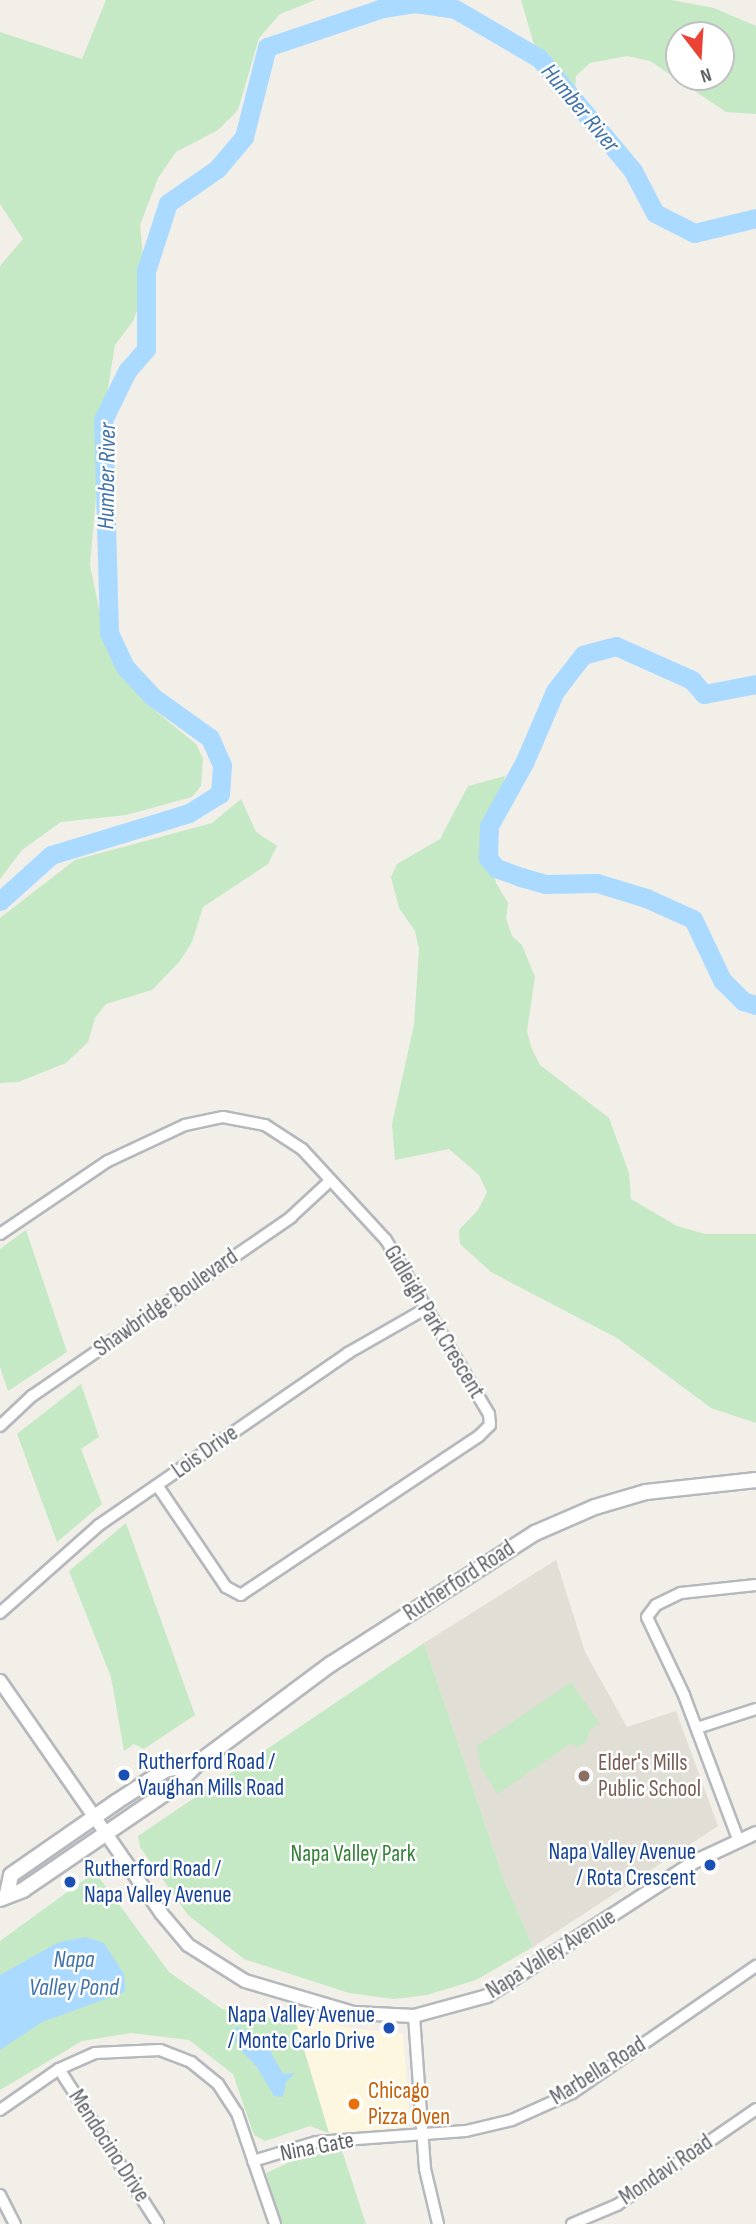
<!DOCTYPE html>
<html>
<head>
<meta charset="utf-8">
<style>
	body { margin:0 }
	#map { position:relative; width:756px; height:2224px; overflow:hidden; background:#f1efe8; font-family:"Sofia Sans Condensed",sans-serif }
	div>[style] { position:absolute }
	.commercial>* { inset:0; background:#fef7e0 }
	.education>* { inset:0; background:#e1ded6 }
	.green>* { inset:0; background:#c5e8c5 }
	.water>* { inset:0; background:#aadaff }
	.river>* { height:19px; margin:-9.5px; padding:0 9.5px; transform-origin:9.5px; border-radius:9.5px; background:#aadaff }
	.roads { filter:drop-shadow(2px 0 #b5b8bc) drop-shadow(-2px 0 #b5b8bc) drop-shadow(0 2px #b5b8bc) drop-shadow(0 -2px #b5b8bc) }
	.minor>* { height:10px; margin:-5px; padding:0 5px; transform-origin:5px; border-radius:5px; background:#fff }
	.tertiary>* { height:12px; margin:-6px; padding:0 6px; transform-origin:6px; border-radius:6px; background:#fff }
	.secondary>* { height:14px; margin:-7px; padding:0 7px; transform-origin:7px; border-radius:7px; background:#fff }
	.dots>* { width:19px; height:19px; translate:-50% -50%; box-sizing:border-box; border:4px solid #fff; border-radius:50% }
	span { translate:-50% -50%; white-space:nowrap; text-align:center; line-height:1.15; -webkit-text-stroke:5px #fff; paint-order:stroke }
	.street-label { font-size:23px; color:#5f6368 }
	.transit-label { font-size:23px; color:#164399 }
	.left { translate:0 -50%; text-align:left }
	.right { translate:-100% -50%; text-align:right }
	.education-label { font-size:23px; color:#785e54 }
	.park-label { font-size:23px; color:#348238 }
	.food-label { font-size:23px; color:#c56008 }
	.water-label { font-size:24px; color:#4174aa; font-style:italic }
	.north { position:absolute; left:665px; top:21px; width:70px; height:70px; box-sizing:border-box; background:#fff; border:2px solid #bfc1c3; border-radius:50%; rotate:163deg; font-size:19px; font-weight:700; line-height:28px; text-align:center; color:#5f6368 }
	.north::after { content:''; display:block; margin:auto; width:24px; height:32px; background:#ea4335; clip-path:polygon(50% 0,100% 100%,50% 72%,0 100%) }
</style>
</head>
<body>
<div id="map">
	<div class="commercial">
		<i style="clip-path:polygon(303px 2016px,349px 2028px,403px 2034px,410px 2123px,401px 2128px,329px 2133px,296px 2023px)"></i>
	</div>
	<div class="education">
		<i style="clip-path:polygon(556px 1560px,585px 1652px,627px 1727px,676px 1711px,718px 1826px,533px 1947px,503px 1877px,424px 1643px)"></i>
	</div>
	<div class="green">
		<i style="clip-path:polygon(106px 0,315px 0,280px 14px,259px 38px,238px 110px,218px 130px,176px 152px,158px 178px,140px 225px,146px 288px,133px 321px,115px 345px,103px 419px,90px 565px,103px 628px,118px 670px,153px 709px,196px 744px,203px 758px,201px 786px,192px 797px,126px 815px,61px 822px,22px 850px,0 879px,0 266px,23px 239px,0 204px,0 32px,82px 59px)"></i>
		<i style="clip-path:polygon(evenodd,521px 0,671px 0,714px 8px,756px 26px,756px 114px,726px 112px,650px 61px,627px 56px,590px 63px,576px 76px,575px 91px,535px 48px,521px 0,679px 35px,721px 35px,721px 77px,679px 77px,679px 35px)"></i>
		<i style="clip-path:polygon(505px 776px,489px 847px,496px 883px,508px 903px,506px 918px,512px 936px,522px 945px,535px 977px,527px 1031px,531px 1047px,540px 1065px,609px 1118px,629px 1173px,631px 1199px,677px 1226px,705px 1234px,756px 1234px,756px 1423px,711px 1408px,617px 1338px,491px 1272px,469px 1252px,460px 1244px,459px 1230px,478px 1210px,487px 1192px,479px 1175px,449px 1149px,395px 1160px,392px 1124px,414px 1025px,419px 949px,415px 931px,399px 908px,391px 877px,397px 864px,440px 839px,468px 786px)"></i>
		<i style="clip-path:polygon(241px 799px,256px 832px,277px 846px,268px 864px,203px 907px,192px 942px,180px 961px,152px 990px,106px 1004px,95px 1018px,88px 1042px,66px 1063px,18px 1082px,0 1083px,0 918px,75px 860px,212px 823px)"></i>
		<i style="clip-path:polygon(26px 1230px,67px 1352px,8px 1391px,0 1367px,0 1249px)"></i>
		<i style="clip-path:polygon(81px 1384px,99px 1437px,81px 1449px,102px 1504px,57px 1542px,17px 1434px)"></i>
		<i style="clip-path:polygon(126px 1523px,195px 1715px,144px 1749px,134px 1744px,124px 1751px,111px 1677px,69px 1571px)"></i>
		<i style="clip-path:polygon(424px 1643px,503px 1877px,533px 1947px,476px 1980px,427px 1995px,394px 1999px,349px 1993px,244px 1959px,188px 1915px,140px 1847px,138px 1836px)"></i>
		<i style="clip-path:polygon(571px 1682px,600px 1724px,590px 1729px,586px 1742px,576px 1748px,572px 1743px,497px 1794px,480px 1766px,477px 1746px)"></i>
		<i style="clip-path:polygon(95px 1872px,169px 1972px,222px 2009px,296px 2023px,329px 2133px,310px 2126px,265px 2141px,254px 2135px,233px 2074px,189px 2040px,131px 2033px,82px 2041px,0 2090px,0 1941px)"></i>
		<i style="clip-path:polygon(342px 2151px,366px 2224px,281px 2224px,266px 2173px,301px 2157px)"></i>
	</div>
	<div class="water">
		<i style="clip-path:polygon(86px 1937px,104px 1943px,124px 1974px,125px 1992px,42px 2022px,0 2050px,0 1975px,59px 1942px)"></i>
		<i style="clip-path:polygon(237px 2027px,262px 2037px,283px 2074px,295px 2073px,286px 2082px,283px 2097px,274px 2096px,257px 2067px,240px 2049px,231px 2033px)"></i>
	</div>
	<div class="river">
		<i style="left:756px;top:684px;width:53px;rotate:169.1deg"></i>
		<i style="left:704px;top:694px;width:18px;rotate:-131deg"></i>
		<i style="left:692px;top:680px;width:83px;rotate:-155.9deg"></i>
		<i style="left:616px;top:646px;width:34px;rotate:165deg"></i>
		<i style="left:583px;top:655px;width:46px;rotate:127.9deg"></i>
		<i style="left:555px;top:691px;width:78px;rotate:113.3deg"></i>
		<i style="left:524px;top:763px;width:72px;rotate:119.1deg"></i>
		<i style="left:489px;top:826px;width:32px;rotate:92deg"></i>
		<i style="left:488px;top:858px;width:13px;rotate:51deg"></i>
		<i style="left:496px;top:868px;width:27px;rotate:20deg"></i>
		<i style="left:521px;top:877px;width:25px;rotate:16deg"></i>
		<i style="left:545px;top:884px;width:52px;rotate:-1.1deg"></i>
		<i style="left:597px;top:883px;width:51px;rotate:17deg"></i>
		<i style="left:646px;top:898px;width:51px;rotate:24.1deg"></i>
		<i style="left:693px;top:919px;width:68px;rotate:64.6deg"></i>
		<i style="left:722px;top:980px;width:30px;rotate:45deg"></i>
		<i style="left:743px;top:1001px;width:14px;rotate:17deg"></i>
		<i style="left:0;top:901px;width:69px;rotate:-42deg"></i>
		<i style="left:51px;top:855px;width:144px;rotate:-16.9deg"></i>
		<i style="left:189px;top:813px;width:36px;rotate:-32deg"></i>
		<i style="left:220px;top:794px;width:29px;rotate:-86deg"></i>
		<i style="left:222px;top:765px;width:30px;rotate:-114deg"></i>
		<i style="left:210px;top:738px;width:70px;rotate:-144.3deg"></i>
		<i style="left:153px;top:697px;width:41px;rotate:-133deg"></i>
		<i style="left:125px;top:667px;width:38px;rotate:-115deg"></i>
		<i style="left:109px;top:632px;width:212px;rotate:-91.6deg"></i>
		<i style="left:103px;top:420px;width:55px;rotate:-63.9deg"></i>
		<i style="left:127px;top:371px;width:29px;rotate:-49deg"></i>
		<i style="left:146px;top:349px;width:78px;rotate:-90deg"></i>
		<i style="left:146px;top:271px;width:71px;rotate:-72.1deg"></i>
		<i style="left:168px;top:203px;width:60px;rotate:-34.8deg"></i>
		<i style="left:217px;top:169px;width:42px;rotate:-49.8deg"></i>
		<i style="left:244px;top:137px;width:93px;rotate:-75.7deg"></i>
		<i style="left:267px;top:47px;width:122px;rotate:-18.6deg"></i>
		<i style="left:383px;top:8px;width:32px;rotate:-9deg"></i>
		<i style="left:415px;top:3px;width:40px;rotate:8.5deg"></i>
		<i style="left:455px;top:9px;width:97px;rotate:30.3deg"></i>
		<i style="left:539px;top:58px;width:147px;rotate:50.2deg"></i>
		<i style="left:633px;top:171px;width:47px;rotate:62.4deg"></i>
		<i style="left:655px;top:213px;width:44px;rotate:27.1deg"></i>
		<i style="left:694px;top:233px;width:64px;rotate:-13.6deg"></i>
	</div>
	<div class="roads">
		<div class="minor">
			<i style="left:0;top:1234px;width:130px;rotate:-34.1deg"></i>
			<i style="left:108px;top:1161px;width:85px;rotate:-25.1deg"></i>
			<i style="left:185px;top:1125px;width:39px;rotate:-12deg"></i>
			<i style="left:223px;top:1117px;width:43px;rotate:10.8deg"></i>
			<i style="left:265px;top:1125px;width:44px;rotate:33deg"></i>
			<i style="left:302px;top:1149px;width:124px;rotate:47.3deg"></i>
			<i style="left:386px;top:1240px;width:202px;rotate:59.4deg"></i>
			<i style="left:489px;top:1414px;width:11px;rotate:85deg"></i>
			<i style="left:490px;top:1425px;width:16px;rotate:135deg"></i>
			<i style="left:479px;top:1436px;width:286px;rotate:146.3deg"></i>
			<i style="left:241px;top:1595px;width:17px;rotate:-152deg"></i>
			<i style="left:226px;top:1587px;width:123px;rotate:-124.1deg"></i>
			<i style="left:0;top:1426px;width:44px;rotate:-43.2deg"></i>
			<i style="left:32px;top:1396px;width:315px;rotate:-34.6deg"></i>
			<i style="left:291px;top:1217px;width:54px;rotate:-42.8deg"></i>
			<i style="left:0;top:1613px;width:132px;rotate:-41.6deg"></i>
			<i style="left:99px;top:1525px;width:303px;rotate:-34.6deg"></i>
			<i style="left:348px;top:1353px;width:89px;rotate:-29.7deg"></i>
			<i style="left:697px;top:1728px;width:62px;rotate:-17.9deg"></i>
			<i style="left:738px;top:1839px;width:154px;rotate:-110.6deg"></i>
			<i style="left:684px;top:1695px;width:86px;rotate:-115.4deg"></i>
			<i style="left:647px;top:1617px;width:15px;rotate:-53deg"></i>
			<i style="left:656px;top:1605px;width:28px;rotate:-26deg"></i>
			<i style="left:681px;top:1593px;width:75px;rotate:-6.1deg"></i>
			<i style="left:414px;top:2016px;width:153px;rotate:85.9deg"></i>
			<i style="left:425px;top:2169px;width:57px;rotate:76.7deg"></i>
			<i style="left:59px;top:2069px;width:184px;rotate:57.4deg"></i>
			<i style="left:0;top:2110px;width:72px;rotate:-34.8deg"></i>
			<i style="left:59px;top:2069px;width:39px;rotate:-24deg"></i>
			<i style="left:95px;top:2053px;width:65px;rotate:-2.6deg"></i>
			<i style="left:160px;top:2050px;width:33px;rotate:21deg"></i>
			<i style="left:191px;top:2062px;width:35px;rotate:39deg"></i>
			<i style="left:218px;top:2084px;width:35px;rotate:57deg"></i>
			<i style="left:237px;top:2113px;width:117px;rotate:71.1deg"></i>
			<i style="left:253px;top:2161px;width:66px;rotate:-16.8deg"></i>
			<i style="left:316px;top:2142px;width:150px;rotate:-4.2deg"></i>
			<i style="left:466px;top:2131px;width:47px;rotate:-13.4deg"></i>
			<i style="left:512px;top:2120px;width:66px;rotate:-24.2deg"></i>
			<i style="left:572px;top:2093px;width:224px;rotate:-34.6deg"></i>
			<i style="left:0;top:2195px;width:33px;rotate:63deg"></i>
			<i style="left:572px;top:2224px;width:49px;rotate:-22.9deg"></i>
			<i style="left:617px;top:2205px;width:169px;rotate:-34.6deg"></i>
		</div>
		<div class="tertiary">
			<i style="left:0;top:1681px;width:282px;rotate:55.2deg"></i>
			<i style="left:161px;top:1913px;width:42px;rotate:49.8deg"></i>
			<i style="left:188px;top:1945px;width:67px;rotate:32.3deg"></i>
			<i style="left:245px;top:1981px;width:114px;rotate:16.4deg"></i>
			<i style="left:354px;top:2013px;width:60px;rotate:2.9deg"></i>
			<i style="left:414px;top:2016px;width:76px;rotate:-15.3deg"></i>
			<i style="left:487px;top:1996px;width:249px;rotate:-32.9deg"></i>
			<i style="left:696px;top:1861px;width:66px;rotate:-25deg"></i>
		</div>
		<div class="secondary">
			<i style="left:7px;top:1894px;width:19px;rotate:-78deg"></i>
			<i style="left:11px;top:1875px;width:128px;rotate:-34.8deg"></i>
			<i style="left:116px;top:1802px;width:59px;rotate:-33.1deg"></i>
			<i style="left:165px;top:1770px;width:34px;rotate:-12deg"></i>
			<i style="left:0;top:1899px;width:25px;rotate:-21deg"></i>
			<i style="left:23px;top:1890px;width:183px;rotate:-34.3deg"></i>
			<i style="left:174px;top:1787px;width:34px;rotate:-45deg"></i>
			<i style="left:198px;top:1763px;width:166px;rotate:-36.7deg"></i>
			<i style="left:331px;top:1664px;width:242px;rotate:-32.7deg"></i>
			<i style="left:535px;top:1533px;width:65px;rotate:-23.4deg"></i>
			<i style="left:595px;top:1507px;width:53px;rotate:-16.4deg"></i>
			<i style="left:646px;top:1492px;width:111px;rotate:-6.2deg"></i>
		</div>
	</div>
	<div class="dots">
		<i style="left:124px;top:1775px;background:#1a4fb4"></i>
		<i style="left:584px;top:1776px;background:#8d6e63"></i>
		<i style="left:710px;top:1865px;background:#1a4fb4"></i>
		<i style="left:70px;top:1882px;background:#1a4fb4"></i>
		<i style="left:389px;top:2028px;background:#1a4fb4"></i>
		<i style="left:354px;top:2104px;background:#e8710a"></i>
	</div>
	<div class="street-label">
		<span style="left:166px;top:1303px;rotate:-35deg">Shawbridge Boulevard</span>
		<span style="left:434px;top:1322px;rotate:59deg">Gidleigh Park Crescent</span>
		<span style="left:205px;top:1452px;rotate:-35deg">Lois Drive</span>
		<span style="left:459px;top:1581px;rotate:-33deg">Rutherford Road</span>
		<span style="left:551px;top:1954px;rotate:-32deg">Napa Valley Avenue</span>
		<span style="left:598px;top:2071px;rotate:-32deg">Marbella Road</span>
		<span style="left:109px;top:2146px;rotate:57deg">Mendocino Drive</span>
		<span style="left:317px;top:2147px;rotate:-11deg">Nina Gate</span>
		<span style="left:666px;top:2170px;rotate:-34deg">Mondavi Road</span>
	</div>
	<div class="transit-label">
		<span class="left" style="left:138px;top:1775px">Rutherford Road /<br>Vaughan Mills Road</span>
		<span class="right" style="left:696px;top:1865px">Napa Valley Avenue<br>/ Rota Crescent</span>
		<span class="left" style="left:84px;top:1882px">Rutherford Road /<br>Napa Valley Avenue</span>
		<span class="right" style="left:375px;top:2028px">Napa Valley Avenue<br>/ Monte Carlo Drive</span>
	</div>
	<div class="education-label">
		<span class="left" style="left:598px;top:1776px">Elder's Mills<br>Public School</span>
	</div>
	<div class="park-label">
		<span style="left:353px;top:1854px">Napa Valley Park</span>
	</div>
	<div class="food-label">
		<span class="left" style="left:368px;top:2104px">Chicago<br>Pizza Oven</span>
	</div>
	<div class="water-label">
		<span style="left:580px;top:108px;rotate:50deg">Humber River</span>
		<span style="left:107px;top:476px;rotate:-89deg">Humber River</span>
		<span style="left:74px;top:1974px">Napa<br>Valley Pond</span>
	</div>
	<div class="north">N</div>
</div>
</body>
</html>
